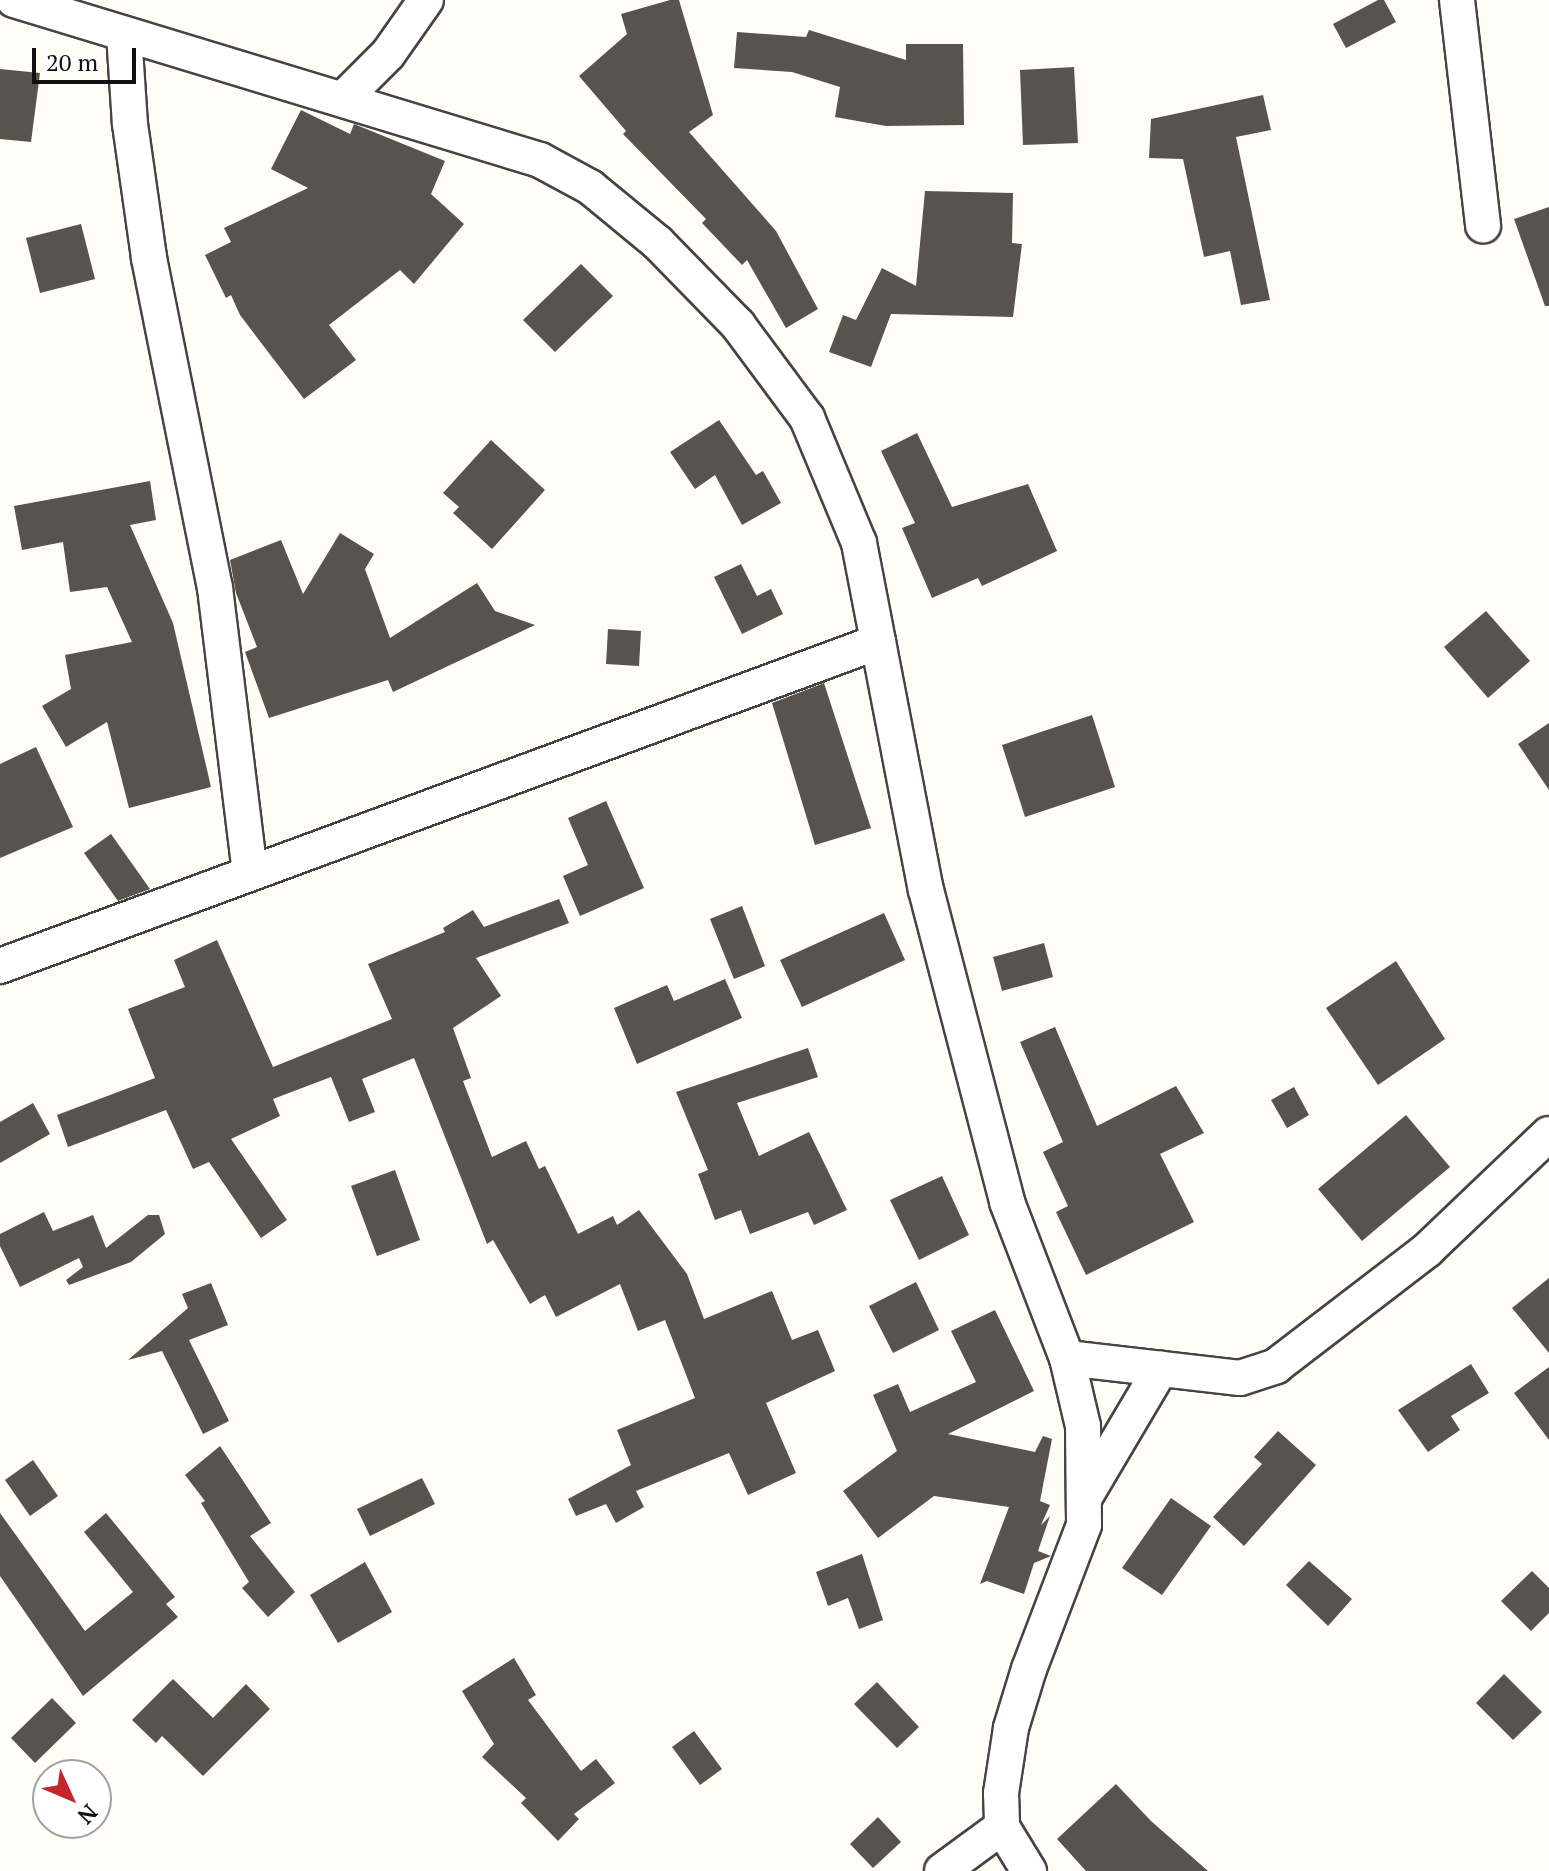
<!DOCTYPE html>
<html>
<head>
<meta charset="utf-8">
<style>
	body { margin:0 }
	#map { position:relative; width:1549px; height:1871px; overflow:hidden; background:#fffdf5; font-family:"PT Serif",serif }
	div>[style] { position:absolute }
	.building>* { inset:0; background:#5a524d }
	.roads { filter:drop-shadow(2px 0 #444) drop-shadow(-2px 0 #444) drop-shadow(0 2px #444) drop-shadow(0 -2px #444) }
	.minor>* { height:34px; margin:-17px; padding:0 17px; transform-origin:17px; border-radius:17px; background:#fff }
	span { translate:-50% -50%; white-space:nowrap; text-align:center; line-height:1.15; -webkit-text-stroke:8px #fff; paint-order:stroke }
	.north { position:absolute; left:32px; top:1759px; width:80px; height:80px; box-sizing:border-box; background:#fff; border:2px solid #a0a0a0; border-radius:50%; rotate:134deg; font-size:22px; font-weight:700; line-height:32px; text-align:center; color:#111 }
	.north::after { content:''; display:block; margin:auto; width:28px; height:36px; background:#c4262e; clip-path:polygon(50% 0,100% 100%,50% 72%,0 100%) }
	.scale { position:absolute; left:32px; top:48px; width:104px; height:36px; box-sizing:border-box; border:4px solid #111; border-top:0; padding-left:10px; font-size:24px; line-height:28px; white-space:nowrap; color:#111; -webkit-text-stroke:6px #fff; paint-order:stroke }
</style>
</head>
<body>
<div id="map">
	<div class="building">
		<i style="clip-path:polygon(670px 0,679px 0,713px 115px,689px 132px,776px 231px,818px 309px,786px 328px,747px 260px,742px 265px,702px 223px,706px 219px,623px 134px,626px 131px,579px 76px,627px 34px,621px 14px)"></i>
		<i style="clip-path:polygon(1378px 0,1384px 0,1396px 22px,1346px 48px,1333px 24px)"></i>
		<i style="clip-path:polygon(809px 30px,906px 60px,906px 44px,963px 44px,964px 125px,886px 126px,835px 117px,840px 87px,792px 72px,734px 68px,737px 32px,806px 37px)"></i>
		<i style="clip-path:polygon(1074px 67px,1078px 143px,1023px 145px,1020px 70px)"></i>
		<i style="clip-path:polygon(0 69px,40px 73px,31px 142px,0 139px)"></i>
		<i style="clip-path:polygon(1263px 95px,1271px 130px,1236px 137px,1270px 300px,1241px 305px,1230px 251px,1204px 257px,1183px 159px,1149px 158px,1151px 119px)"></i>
		<i style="clip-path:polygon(301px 110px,350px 134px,354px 124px,445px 161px,431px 194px,464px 224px,414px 284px,400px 270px,329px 325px,356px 360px,304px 399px,240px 315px,231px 295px,226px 298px,205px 255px,231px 242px,224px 228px,308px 188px,271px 169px)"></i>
		<i style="clip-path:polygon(925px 191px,1013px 193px,1012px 243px,1022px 244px,1013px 317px,891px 314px,871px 367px,829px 352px,843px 315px,856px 320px,882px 268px,916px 286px)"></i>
		<i style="clip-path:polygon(1549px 207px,1549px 306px,1545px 306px,1514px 219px)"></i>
		<i style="clip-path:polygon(81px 224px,95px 279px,40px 293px,26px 238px)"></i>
		<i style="clip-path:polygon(581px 264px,613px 296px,555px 352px,523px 320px)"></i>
		<i style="clip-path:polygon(719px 420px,756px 475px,763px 471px,781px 503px,742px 525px,715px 475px,695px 489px,670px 452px)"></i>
		<i style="clip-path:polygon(917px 433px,952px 507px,1028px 484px,1057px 551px,982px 586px,978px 578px,932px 598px,902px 528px,915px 523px,881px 451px)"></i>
		<i style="clip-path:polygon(491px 440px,545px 490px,492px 549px,453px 513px,459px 507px,443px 493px)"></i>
		<i style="clip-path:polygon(150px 481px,156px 520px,130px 525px,173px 623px,211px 787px,129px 808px,107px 722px,66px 747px,42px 706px,71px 689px,65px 655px,132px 642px,107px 587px,70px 592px,63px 542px,22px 550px,14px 506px)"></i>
		<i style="clip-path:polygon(340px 533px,374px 554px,365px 569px,390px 638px,477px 583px,495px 611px,535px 625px,393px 692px,388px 680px,269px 718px,245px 652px,257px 647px,236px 593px,230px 560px,281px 540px,303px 594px)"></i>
		<i style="clip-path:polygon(741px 564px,757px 596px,771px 589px,783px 614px,742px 634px,714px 577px)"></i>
		<i style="clip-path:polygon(1486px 611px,1530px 661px,1488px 698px,1444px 647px)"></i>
		<i style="clip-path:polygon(608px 629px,641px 631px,639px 666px,606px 664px)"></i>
		<i style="clip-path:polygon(824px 683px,871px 828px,815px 845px,772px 703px)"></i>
		<i style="clip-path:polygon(1092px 715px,1115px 787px,1025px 817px,1002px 745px)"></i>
		<i style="clip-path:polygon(1549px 723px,1549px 790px,1518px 744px)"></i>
		<i style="clip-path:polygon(36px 747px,73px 827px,0 858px,0 764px)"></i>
		<i style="clip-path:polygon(606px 801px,644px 888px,580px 916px,563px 876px,588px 865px,568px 818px)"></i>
		<i style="clip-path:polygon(111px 834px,150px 889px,118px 901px,84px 853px)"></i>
		<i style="clip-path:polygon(559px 899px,569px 923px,476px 958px,501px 996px,453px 1028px,471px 1078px,463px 1081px,492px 1157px,526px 1141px,539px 1169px,545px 1166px,578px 1234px,613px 1216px,617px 1225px,639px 1210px,687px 1274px,704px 1319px,772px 1291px,792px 1340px,818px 1330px,835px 1371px,766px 1403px,796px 1473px,748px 1495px,729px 1453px,636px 1491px,644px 1507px,616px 1523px,606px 1504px,576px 1516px,568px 1499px,631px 1465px,617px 1430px,695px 1398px,665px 1320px,638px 1331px,620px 1284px,556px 1317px,545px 1295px,530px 1304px,493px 1240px,487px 1244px,414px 1058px,362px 1079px,375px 1112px,349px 1122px,331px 1077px,273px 1099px,280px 1116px,231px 1139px,287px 1220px,261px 1238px,209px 1162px,193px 1169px,166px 1110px,68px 1147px,57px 1115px,155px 1078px,128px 1009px,185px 987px,174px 960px,217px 940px,273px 1067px,392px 1019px,368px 964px,445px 932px,443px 928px,473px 910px,484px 927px)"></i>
		<i style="clip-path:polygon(742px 906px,765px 966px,734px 979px,710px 919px)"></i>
		<i style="clip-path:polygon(884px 913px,905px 960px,802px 1007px,780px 960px)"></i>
		<i style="clip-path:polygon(1044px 943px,1053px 977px,1002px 991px,993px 957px)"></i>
		<i style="clip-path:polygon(1396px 961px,1445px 1039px,1378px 1085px,1326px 1008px)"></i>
		<i style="clip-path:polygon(725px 979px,742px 1018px,637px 1064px,614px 1008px,667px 985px,674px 1001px)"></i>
		<i style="clip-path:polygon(1055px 1027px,1097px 1126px,1176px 1086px,1204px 1133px,1160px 1154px,1194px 1222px,1086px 1275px,1056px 1212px,1068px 1206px,1043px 1152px,1063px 1142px,1020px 1042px)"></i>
		<i style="clip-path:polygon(808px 1048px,818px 1077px,737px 1103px,759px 1156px,809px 1132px,847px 1210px,814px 1225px,808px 1212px,750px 1234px,741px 1210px,715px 1220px,698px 1174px,708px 1170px,676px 1092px)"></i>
		<i style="clip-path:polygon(1294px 1087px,1309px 1115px,1287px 1128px,1271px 1100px)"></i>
		<i style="clip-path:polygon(33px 1103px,50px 1134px,0 1163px,0 1122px)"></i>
		<i style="clip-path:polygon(1406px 1115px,1450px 1167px,1362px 1241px,1318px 1189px)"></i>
		<i style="clip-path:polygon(395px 1170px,420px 1240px,377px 1256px,351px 1186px)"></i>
		<i style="clip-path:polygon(942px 1176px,969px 1235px,919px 1260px,890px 1200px)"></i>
		<i style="clip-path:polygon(44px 1212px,53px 1231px,93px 1215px,106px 1248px,148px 1215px,159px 1215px,165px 1234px,131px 1262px,69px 1285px,66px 1280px,83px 1267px,79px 1258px,20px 1287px,0 1246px,0 1234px)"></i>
		<i style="clip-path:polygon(1549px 1278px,1549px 1353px,1512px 1308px)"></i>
		<i style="clip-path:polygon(916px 1282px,939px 1330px,893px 1353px,869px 1306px)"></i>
		<i style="clip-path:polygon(211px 1283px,228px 1325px,189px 1340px,229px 1421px,203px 1434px,162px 1351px,128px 1360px,188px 1308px,182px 1294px)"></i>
		<i style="clip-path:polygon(995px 1310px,1034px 1391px,948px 1434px,1035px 1452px,1043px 1436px,1052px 1439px,1040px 1501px,1050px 1505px,1041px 1525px,1050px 1516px,1038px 1551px,1051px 1556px,1034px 1563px,1024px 1594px,987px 1581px,980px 1584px,1009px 1507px,934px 1496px,878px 1538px,843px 1491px,897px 1451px,873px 1395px,898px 1384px,910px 1412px,976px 1382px,951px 1331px)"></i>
		<i style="clip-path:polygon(1471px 1364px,1489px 1393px,1451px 1416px,1460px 1430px,1428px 1452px,1398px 1410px)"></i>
		<i style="clip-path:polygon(1549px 1367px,1549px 1440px,1514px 1393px)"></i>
		<i style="clip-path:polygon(1278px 1431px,1316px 1465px,1244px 1546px,1213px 1517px,1262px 1464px,1254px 1457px)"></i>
		<i style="clip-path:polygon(220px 1446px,271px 1523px,250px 1536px,295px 1592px,268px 1617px,242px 1588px,249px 1582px,201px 1503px,205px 1501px,185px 1475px)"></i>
		<i style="clip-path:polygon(33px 1460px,58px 1496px,30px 1516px,5px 1480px)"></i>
		<i style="clip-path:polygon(422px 1478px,435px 1504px,370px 1536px,357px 1509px)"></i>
		<i style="clip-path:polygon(1171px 1498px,1211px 1526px,1162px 1595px,1122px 1568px)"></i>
		<i style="clip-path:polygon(0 1513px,85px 1631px,133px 1592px,84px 1532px,106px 1513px,175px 1597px,166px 1604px,178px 1617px,83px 1696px,0 1576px)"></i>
		<i style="clip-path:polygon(862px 1554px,883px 1620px,859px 1629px,848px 1598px,828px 1606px,816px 1572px)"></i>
		<i style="clip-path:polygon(1309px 1561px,1352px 1599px,1328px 1626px,1286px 1585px)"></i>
		<i style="clip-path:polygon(365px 1562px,392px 1612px,338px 1643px,310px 1595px)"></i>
		<i style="clip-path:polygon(1532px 1571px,1549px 1588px,1549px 1613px,1531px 1631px,1501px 1601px)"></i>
		<i style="clip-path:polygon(514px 1658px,536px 1695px,528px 1700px,581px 1771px,596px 1759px,615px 1783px,574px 1814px,579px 1819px,558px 1841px,521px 1803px,526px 1798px,482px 1757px,494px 1744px,462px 1691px)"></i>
		<i style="clip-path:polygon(1504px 1674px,1542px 1712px,1513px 1740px,1476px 1703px)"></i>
		<i style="clip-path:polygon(173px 1679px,213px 1718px,246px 1684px,270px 1709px,203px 1776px,162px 1736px,156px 1743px,132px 1720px)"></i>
		<i style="clip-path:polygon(877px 1682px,919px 1727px,897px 1748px,854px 1704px)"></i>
		<i style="clip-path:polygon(52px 1698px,76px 1723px,35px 1763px,11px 1738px)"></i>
		<i style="clip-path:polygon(694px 1731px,722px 1769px,700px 1785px,672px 1747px)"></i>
		<i style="clip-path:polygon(1116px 1784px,1151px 1821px,1208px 1871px,1086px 1871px,1057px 1839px)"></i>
		<i style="clip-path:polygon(878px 1817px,901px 1842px,873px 1868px,850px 1844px)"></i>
	</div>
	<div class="roads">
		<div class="minor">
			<i style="left:14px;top:0;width:550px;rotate:16.92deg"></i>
			<i style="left:540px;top:160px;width:57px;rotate:28.4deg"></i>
			<i style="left:590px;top:187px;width:88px;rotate:39.5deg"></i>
			<i style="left:658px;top:243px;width:115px;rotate:45.7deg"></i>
			<i style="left:738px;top:325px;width:116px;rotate:53.4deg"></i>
			<i style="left:807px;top:418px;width:135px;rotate:67.4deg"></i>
			<i style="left:859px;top:543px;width:353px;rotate:79.1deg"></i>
			<i style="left:926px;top:890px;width:322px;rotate:75.4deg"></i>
			<i style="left:1007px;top:1202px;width:167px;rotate:69deg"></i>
			<i style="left:1067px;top:1358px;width:70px;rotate:76.8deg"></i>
			<i style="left:1083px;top:1426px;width:99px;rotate:89.4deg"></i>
			<i style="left:1084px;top:1525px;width:154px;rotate:110.9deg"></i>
			<i style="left:1029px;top:1669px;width:62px;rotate:107deg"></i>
			<i style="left:1011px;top:1728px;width:66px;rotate:98.7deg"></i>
			<i style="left:1001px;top:1793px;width:34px;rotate:88deg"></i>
			<i style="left:1002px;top:1827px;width:52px;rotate:58.5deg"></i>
			<i style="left:1457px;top:0;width:227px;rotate:83.4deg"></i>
			<i style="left:124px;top:34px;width:90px;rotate:86.2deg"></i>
			<i style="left:130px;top:124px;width:135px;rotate:81.9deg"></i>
			<i style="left:149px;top:258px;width:337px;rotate:78.7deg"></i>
			<i style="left:215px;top:588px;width:286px;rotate:83deg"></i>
			<i style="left:345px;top:97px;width:61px;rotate:-45deg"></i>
			<i style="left:388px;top:54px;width:66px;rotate:-54.9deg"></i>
			<i style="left:0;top:966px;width:936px;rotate:-20.26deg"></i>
			<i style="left:1067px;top:1358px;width:174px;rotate:6.6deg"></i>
			<i style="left:1240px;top:1378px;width:38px;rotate:-18deg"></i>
			<i style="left:1276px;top:1366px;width:190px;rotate:-37.5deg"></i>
			<i style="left:1427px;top:1250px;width:168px;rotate:-43.6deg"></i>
			<i style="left:1086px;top:1495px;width:147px;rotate:-59.4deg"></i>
			<i style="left:942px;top:1871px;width:74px;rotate:-36.3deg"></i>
		</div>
	</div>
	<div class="north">N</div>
	<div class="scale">20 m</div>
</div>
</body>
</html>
